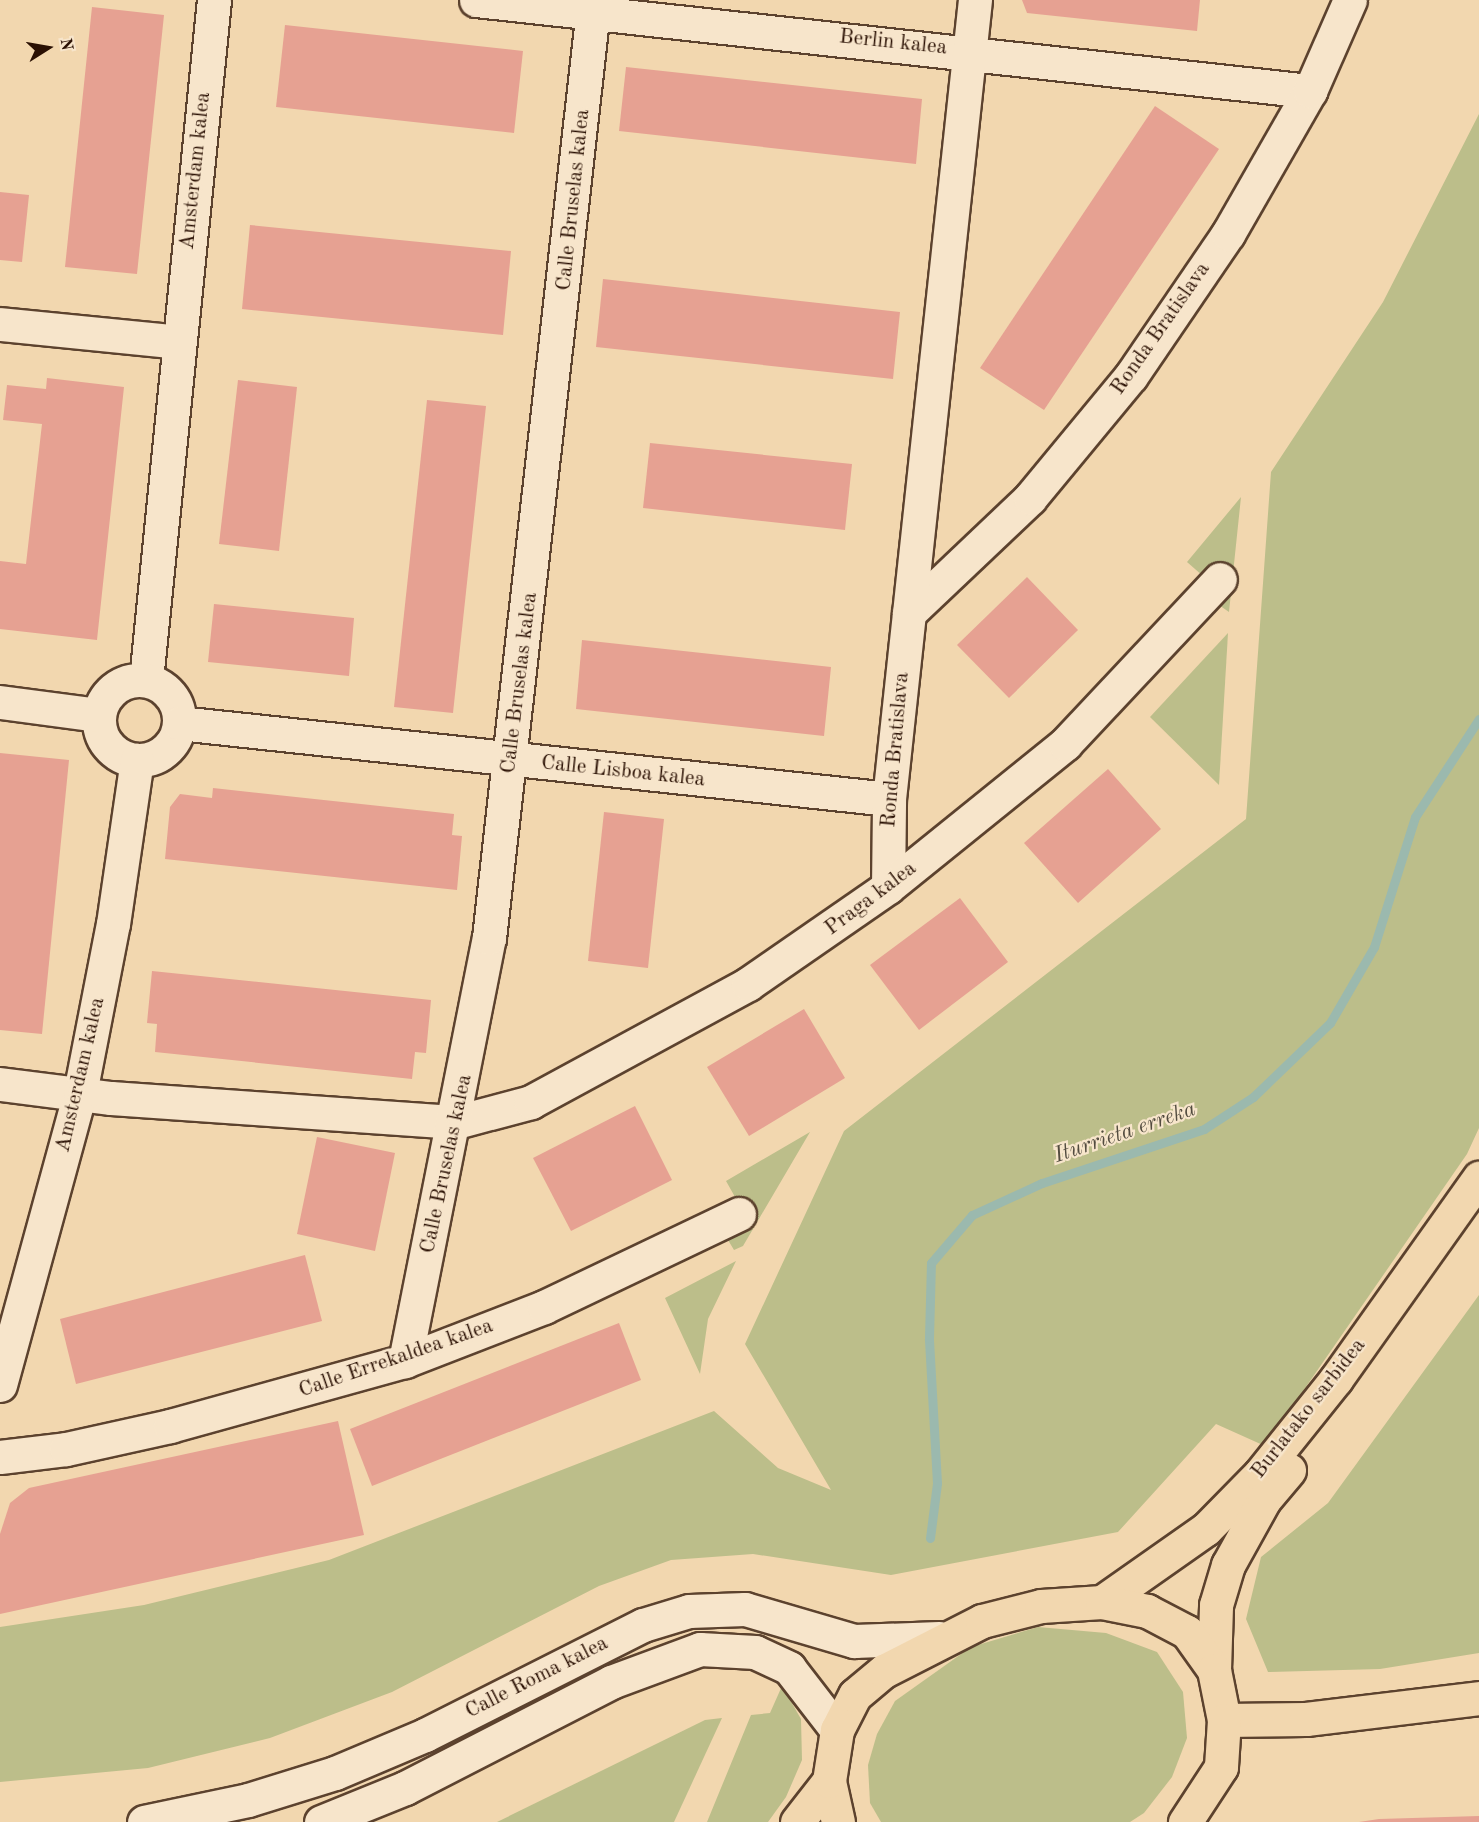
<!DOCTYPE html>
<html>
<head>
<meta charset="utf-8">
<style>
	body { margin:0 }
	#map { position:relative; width:1479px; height:1822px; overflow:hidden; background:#f2d7af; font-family:"Old Standard TT",serif }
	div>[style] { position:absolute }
	.green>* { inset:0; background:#bcbe8a }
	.stream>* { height:9px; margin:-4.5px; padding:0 4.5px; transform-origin:4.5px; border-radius:4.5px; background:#9bb9ae }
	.building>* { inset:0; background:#e6a192 }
	.roads { filter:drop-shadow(2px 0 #5c422e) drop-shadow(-2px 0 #5c422e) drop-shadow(0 2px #5c422e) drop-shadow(0 -2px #5c422e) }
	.minor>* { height:33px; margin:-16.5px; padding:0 16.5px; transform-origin:16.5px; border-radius:16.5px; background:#f7e5cb }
	.minor>.ring { margin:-16.5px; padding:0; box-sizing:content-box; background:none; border:33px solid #f7e5cb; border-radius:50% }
	.major>* { height:33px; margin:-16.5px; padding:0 16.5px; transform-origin:16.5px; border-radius:16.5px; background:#f2d7af }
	span { translate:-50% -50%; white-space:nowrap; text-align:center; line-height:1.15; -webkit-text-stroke:4.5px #f7e5cb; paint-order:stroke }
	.street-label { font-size:21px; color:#2a1003 }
	.water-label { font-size:22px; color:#524b3f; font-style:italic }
	.north { position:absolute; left:18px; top:18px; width:60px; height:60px; -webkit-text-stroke:4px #f7e5cb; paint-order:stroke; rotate:79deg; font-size:16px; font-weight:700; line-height:24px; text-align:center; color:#2a1003 }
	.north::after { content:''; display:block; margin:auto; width:21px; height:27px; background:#2a1003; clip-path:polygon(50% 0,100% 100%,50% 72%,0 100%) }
</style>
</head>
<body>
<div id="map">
	<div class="green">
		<i style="clip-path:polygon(1479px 114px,1479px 1128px,1467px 1154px,1265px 1446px,1216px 1424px,1118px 1532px,891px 1575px,753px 1554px,671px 1560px,599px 1586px,392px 1692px,270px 1738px,148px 1768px,0 1782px,0 1627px,144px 1605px,329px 1560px,714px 1411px,778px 1468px,831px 1490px,745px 1344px,844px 1131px,1246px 819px,1271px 472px,1383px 302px)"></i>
		<i style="clip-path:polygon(1241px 497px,1229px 612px,1216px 603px,1230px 584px,1212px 565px,1203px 576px,1187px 562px)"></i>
		<i style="clip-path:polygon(1228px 633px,1219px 785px,1150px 717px)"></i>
		<i style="clip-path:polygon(810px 1132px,743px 1246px,734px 1250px,725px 1235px,748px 1220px,726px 1181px)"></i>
		<i style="clip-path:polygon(736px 1261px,708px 1319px,700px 1374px,665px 1298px)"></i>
		<i style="clip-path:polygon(1479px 1295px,1479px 1653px,1380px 1669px,1268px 1672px,1246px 1619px,1261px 1557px,1328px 1503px)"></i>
		<i style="clip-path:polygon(1038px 1627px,1106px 1633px,1157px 1652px,1183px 1692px,1187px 1738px,1172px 1777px,1144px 1813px,1130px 1822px,881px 1822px,870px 1803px,868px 1765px,877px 1734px,895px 1701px,971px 1647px)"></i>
		<i style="clip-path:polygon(782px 1686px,801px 1719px,802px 1760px,786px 1797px,768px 1822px,707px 1822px,751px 1715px,770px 1713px)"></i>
		<i style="clip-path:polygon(722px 1718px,674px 1822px,497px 1822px,705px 1720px)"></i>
	</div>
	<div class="stream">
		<i style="left:930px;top:1538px;width:55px;rotate:-82.7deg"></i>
		<i style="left:937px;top:1483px;width:145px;rotate:-93.2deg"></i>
		<i style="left:929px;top:1338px;width:75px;rotate:-88.5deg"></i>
		<i style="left:931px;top:1263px;width:63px;rotate:-49.5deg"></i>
		<i style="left:972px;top:1215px;width:77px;rotate:-24.6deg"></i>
		<i style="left:1042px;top:1183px;width:171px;rotate:-18.4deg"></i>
		<i style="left:1204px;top:1129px;width:59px;rotate:-33.1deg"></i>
		<i style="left:1253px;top:1097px;width:107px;rotate:-43.9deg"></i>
		<i style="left:1330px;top:1023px;width:88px;rotate:-59.9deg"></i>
		<i style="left:1374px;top:947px;width:136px;rotate:-72.5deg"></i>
		<i style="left:1415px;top:817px;width:117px;rotate:-56.9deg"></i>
	</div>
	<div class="building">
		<i style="clip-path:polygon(1022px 0,1200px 0,1197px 31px,1027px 13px)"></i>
		<i style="clip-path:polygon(92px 7px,164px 15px,137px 274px,65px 267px)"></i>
		<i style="clip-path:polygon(285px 25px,523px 51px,514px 133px,276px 107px)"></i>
		<i style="clip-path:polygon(626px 67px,922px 99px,916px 164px,619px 131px)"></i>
		<i style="clip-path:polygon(1155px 106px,1219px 149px,1044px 410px,980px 368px)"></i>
		<i style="clip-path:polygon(0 192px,29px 195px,22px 262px,0 260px)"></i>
		<i style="clip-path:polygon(250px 225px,511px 251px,503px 335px,242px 309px)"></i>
		<i style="clip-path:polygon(603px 279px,900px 312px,893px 379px,596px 347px)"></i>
		<i style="clip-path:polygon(47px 378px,124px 387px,97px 640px,0 629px,0 561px,26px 564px,42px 424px,3px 420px,7px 385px,46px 389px)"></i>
		<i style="clip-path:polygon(238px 380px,297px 387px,279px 551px,219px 544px)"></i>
		<i style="clip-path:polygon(427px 400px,486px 406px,453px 713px,394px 707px)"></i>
		<i style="clip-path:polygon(650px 443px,852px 464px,845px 530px,643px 508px)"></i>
		<i style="clip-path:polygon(1027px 577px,1078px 630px,1009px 698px,957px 645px)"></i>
		<i style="clip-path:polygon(214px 604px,354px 618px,349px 676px,208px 662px)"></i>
		<i style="clip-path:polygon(582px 640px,831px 667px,824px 736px,576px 709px)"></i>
		<i style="clip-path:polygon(0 753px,69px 760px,42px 1034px,0 1030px)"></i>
		<i style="clip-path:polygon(1108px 769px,1161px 829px,1078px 903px,1024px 843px)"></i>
		<i style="clip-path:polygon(213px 788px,454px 814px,452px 835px,462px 836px,457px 890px,165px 859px,170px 807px,180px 794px,212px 798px)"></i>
		<i style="clip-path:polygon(604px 812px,664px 819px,648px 968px,588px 961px)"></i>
		<i style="clip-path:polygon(960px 898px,1008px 962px,919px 1030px,870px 965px)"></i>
		<i style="clip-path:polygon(152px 971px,431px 1000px,426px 1053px,415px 1052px,412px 1079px,155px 1052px,157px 1024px,147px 1023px)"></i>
		<i style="clip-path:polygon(804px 1009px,845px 1078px,749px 1136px,707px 1067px)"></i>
		<i style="clip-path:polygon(635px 1106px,672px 1180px,571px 1231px,533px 1158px)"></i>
		<i style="clip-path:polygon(317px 1137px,395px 1153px,375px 1251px,297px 1234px)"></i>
		<i style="clip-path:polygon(305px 1255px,322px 1321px,76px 1384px,60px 1319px)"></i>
		<i style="clip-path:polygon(619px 1323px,641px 1380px,372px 1486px,350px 1429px)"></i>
		<i style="clip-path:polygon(338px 1421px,364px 1535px,0 1614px,0 1534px,10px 1503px,29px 1488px)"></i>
		<i style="clip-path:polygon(1479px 1816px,1479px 1822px,1359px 1822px,1379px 1819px)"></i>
	</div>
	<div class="roads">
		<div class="minor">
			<i style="left:476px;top:0;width:839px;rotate:6.23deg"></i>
			<i style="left:0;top:324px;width:180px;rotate:5.7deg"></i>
			<i style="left:909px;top:613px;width:167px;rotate:-43.5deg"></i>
			<i style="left:1030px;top:498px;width:158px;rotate:-50.4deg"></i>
			<i style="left:1131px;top:376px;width:172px;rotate:-55.7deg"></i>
			<i style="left:1228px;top:234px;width:165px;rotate:-60.2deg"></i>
			<i style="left:1310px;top:91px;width:99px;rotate:-66.3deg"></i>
			<i style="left:146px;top:680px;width:683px;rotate:-84.29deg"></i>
			<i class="ring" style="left:99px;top:680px;width:47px;height:47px"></i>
			<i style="left:0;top:702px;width:100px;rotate:7.5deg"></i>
			<i style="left:179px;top:723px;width:714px;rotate:6.11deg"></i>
			<i style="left:888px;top:887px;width:88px;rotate:-89.3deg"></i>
			<i style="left:889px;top:799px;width:804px;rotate:-83.86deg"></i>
			<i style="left:0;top:1084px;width:112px;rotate:7.2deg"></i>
			<i style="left:111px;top:1098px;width:346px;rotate:4deg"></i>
			<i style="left:456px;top:1122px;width:78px;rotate:-14.9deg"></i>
			<i style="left:531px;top:1102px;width:247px;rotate:-28.5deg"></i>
			<i style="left:748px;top:984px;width:170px;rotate:-34.7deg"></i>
			<i style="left:888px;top:887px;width:228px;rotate:-38.9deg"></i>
			<i style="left:1065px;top:744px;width:226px;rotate:-46.8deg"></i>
			<i style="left:405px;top:1361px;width:431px;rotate:-78.8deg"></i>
			<i style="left:489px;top:938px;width:944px;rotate:-83.61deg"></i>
			<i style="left:0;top:1385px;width:303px;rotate:-74.7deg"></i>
			<i style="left:80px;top:1093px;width:172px;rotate:-79deg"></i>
			<i style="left:113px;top:924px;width:166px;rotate:-81.7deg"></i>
			<i style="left:0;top:1457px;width:66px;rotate:-6.9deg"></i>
			<i style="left:66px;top:1449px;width:107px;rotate:-12.5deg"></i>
			<i style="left:170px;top:1426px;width:244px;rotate:-15.5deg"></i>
			<i style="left:405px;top:1361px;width:149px;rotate:-21.2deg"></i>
			<i style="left:544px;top:1307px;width:216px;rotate:-25.5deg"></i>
			<i style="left:144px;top:1822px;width:106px;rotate:-11.9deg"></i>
			<i style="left:248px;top:1800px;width:91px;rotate:-17.2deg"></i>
			<i style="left:335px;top:1773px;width:98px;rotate:-22.9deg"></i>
			<i style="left:425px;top:1735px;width:244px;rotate:-26.8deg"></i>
			<i style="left:643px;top:1625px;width:48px;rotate:-16.9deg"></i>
			<i style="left:689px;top:1611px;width:56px;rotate:-2deg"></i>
			<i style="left:745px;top:1609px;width:114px;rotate:16.4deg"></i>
			<i style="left:854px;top:1641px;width:85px;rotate:-2deg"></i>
			<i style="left:321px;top:1822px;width:91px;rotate:-22deg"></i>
			<i style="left:405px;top:1788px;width:232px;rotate:-27.2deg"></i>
			<i style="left:611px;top:1682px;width:95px;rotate:-20.3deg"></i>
			<i style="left:700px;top:1649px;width:55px;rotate:3.1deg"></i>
			<i style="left:755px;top:1652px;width:38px;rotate:25deg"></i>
			<i style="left:789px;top:1668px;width:78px;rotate:52.3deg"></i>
		</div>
		<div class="major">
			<i style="left:1102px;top:1602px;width:127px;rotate:-35.1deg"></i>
			<i style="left:1206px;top:1529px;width:77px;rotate:-45.5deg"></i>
			<i style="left:1260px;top:1474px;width:122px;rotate:-51.3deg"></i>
			<i style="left:1336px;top:1379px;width:247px;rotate:-54.6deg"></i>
			<i style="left:1214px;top:1670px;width:65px;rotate:-88.2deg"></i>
			<i style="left:1216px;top:1605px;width:42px;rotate:-73.3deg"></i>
			<i style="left:1228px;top:1565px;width:74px;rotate:-61deg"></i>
			<i style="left:1264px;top:1500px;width:39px;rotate:-50deg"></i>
			<i style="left:1224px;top:1720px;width:82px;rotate:-0.7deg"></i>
			<i style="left:1306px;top:1719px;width:174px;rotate:-6.9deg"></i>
			<i style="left:797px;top:1822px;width:52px;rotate:-52deg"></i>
			<i style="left:838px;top:1822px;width:42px;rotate:-102.4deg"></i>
			<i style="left:829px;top:1781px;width:52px;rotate:-81.1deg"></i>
			<i style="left:837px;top:1730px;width:39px;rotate:-63deg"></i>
			<i style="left:855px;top:1695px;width:38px;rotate:-40deg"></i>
			<i style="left:884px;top:1671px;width:110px;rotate:-27deg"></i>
			<i style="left:982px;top:1621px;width:61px;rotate:-14.3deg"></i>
			<i style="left:1041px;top:1606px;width:61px;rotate:-3.8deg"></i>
			<i style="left:1102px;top:1602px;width:46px;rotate:11.3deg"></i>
			<i style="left:1147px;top:1611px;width:45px;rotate:27.7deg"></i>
			<i style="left:1187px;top:1632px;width:47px;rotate:54.6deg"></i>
			<i style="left:1214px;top:1670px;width:51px;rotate:78.7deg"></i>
			<i style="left:1224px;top:1720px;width:47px;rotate:93.7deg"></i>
			<i style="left:1221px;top:1767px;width:66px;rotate:123.2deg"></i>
		</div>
	</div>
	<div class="street-label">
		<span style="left:893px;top:43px;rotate:6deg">Berlin kalea</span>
		<span style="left:196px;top:171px;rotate:-84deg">Amsterdam kalea</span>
		<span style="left:574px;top:200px;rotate:-84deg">Calle Bruselas kalea</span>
		<span style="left:1161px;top:329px;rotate:-55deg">Ronda Bratislava</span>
		<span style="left:520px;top:683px;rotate:-83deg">Calle Bruselas kalea</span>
		<span style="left:896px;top:750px;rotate:-85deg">Ronda Bratislava</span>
		<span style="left:623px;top:772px;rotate:6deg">Calle Lisboa kalea</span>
		<span style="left:871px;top:899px;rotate:-37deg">Praga kalea</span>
		<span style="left:81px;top:1075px;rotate:-77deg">Amsterdam kalea</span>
		<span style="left:447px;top:1164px;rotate:-78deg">Calle Bruselas kalea</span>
		<span style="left:396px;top:1359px;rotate:-19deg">Calle Errekaldea kalea</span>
		<span style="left:1309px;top:1409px;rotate:-52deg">Burlatako sarbidea</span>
		<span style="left:537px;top:1678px;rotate:-27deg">Calle Roma kalea</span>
	</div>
	<div class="water-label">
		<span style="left:1125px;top:1133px;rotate:-19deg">Iturrieta erreka</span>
	</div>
	<div class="north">N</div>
</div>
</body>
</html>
